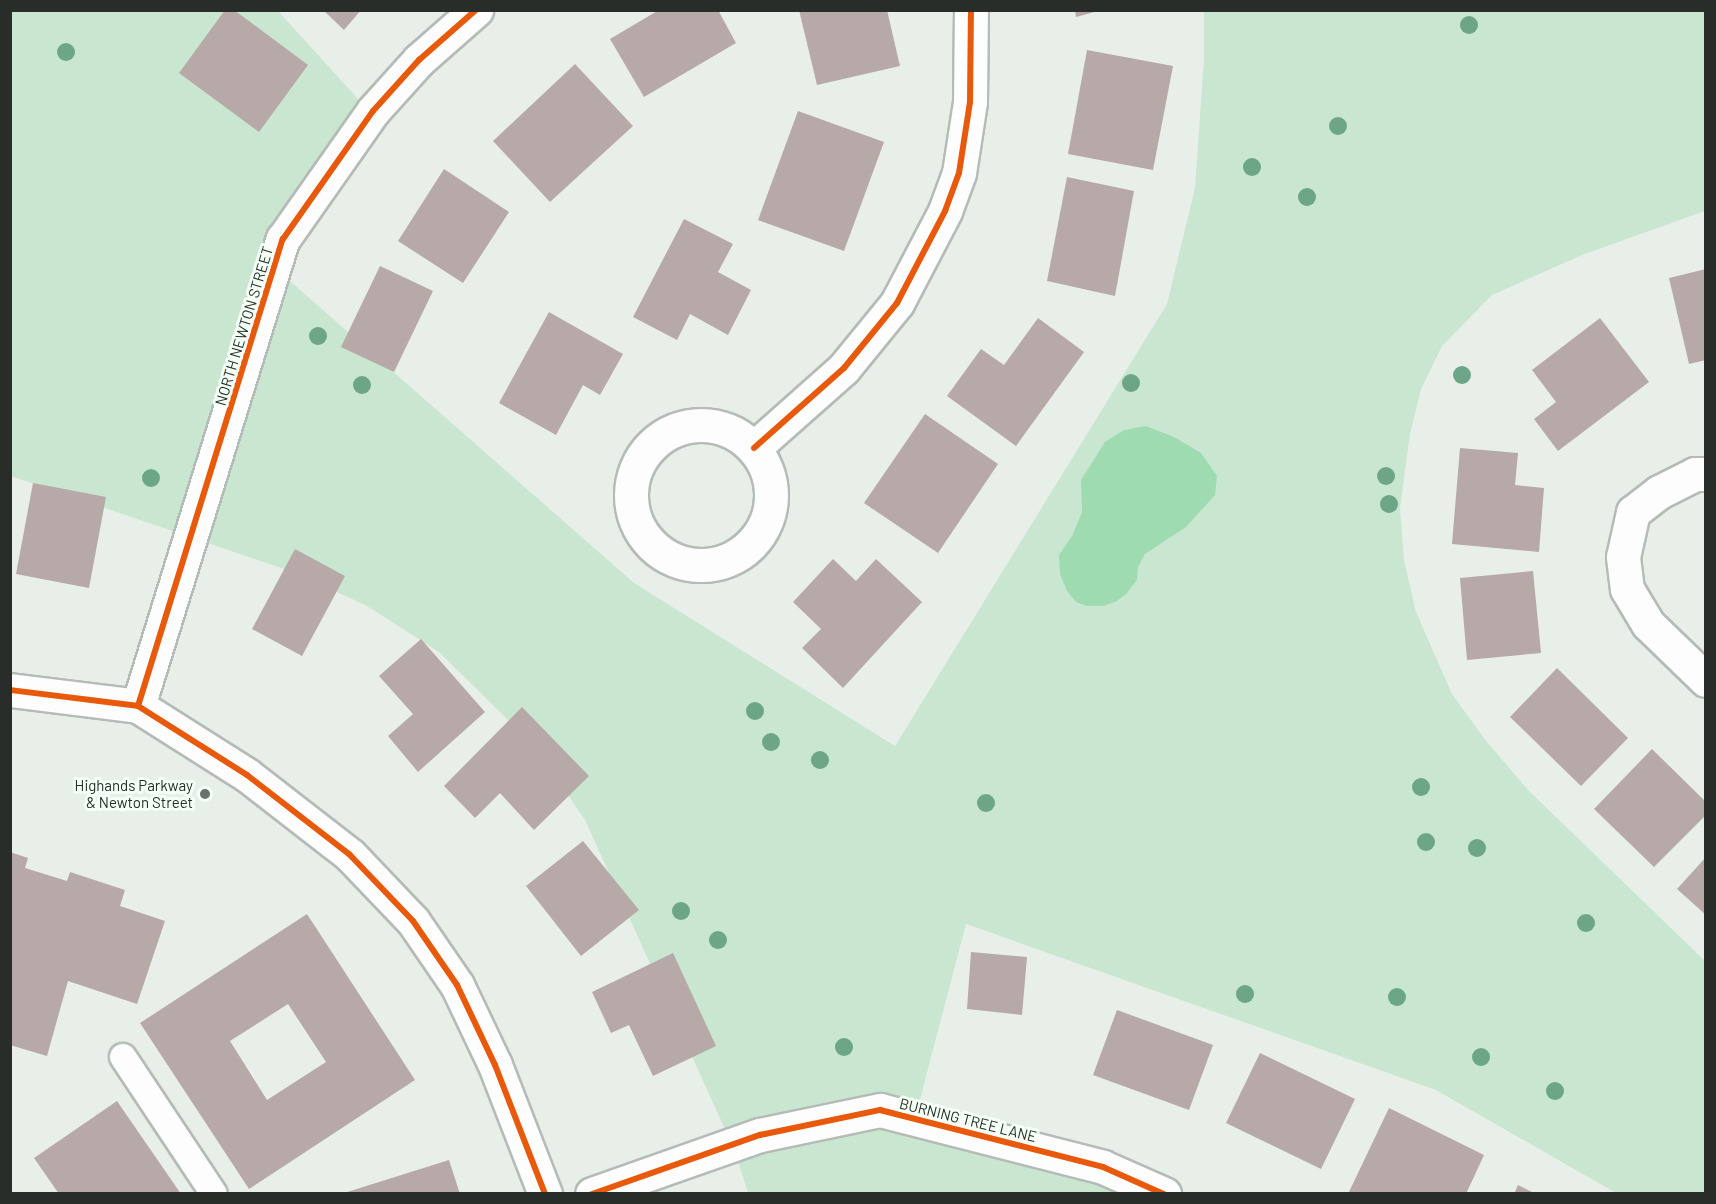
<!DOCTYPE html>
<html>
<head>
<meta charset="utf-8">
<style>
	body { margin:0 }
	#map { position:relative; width:1716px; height:1204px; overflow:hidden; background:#e8efe9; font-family:Barlow,sans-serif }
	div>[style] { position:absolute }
	.green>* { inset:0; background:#c9e6d0 }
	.water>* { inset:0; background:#9fdbb1 }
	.building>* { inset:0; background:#b7a9a7 }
	.roads { filter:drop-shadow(2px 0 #b5bbb6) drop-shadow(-2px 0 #b5bbb6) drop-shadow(0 2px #b5bbb6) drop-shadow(0 -2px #b5bbb6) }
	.service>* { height:26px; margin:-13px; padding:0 13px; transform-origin:13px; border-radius:13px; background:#fcfdfc }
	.minor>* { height:33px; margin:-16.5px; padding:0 16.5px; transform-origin:16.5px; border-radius:16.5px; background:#fcfdfc }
	.minor>.ring { margin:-16.5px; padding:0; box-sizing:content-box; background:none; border:33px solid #fcfdfc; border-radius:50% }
	.cycleway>* { height:6px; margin:-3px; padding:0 3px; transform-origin:3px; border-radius:3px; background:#e8590c }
	.trees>* { width:18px; height:18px; margin:-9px; border-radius:50%; background:#6da687 }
	.dots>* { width:16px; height:16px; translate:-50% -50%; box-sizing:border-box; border:3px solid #f4fff6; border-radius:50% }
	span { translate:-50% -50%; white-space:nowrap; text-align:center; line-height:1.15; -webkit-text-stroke:6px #f4fff6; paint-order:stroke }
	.street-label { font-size:15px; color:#282d29 }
	.poi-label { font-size:15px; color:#282d29 }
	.right { translate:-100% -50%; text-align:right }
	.frame { position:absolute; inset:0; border:12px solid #282d29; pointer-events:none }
</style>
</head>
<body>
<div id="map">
	<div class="green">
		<i style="clip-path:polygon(11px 11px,278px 11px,359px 100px,266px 260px,634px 583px,895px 746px,1167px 304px,1195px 188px,1204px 59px,1204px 11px,1705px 11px,1705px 211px,1582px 255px,1492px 295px,1442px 346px,1421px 389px,1410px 434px,1400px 508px,1404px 560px,1416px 612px,1452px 694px,1486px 741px,1529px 791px,1705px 961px,1705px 1193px,1616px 1193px,1436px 1090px,966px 924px,919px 1103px,1164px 1193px,748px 1193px,734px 1149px,585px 820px,549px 767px,513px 725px,439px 652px,367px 606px,296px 573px,11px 476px)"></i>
	</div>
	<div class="water">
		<i style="clip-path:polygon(1146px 426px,1174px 437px,1201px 453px,1217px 476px,1215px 495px,1186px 527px,1145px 554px,1138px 567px,1137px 580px,1126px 594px,1117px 601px,1103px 606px,1087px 606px,1076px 602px,1067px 591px,1060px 574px,1059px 555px,1072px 536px,1082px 512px,1081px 480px,1105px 442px,1124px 430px)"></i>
	</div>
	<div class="building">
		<i style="clip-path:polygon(225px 10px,234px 10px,308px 65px,259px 132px,179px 73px)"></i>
		<i style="clip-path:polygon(323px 10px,361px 10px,344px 30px)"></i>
		<i style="clip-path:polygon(659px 10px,718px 10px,736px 43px,644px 97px,610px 39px)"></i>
		<i style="clip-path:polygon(799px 10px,887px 10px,900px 66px,817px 85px)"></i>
		<i style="clip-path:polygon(1075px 10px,1098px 10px,1098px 11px,1076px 17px)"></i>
		<i style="clip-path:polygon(1087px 50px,1173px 66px,1153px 170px,1068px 154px)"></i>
		<i style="clip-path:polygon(575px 64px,633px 126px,550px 202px,493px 141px)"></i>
		<i style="clip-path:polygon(798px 111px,884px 142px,844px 251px,758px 220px)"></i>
		<i style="clip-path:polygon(444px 169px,509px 212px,463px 283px,398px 241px)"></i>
		<i style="clip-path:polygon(1067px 177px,1134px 191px,1115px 296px,1047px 281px)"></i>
		<i style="clip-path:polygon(684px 219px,733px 244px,718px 272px,751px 290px,728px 335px,690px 314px,677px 340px,633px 317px)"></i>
		<i style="clip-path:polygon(380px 266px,433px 291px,394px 372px,341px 347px)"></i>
		<i style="clip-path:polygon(1706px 269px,1706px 360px,1689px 364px,1669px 278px)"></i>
		<i style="clip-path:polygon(549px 312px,623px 354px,600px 395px,583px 385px,556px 435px,499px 403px)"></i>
		<i style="clip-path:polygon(1038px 318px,1084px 352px,1016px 446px,947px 396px,981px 349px,1004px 365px)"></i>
		<i style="clip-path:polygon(1600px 318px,1649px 382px,1558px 451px,1534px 419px,1556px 402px,1532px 370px)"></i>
		<i style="clip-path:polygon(925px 414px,998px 464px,938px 553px,864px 503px)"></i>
		<i style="clip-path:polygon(1460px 448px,1518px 453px,1515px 485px,1544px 488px,1539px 552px,1452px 544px)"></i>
		<i style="clip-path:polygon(33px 483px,106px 497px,89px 588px,16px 574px)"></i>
		<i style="clip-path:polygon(295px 549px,345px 576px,302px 656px,252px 629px)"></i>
		<i style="clip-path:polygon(833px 559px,856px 581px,876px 559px,922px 602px,843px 688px,802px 648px,821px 629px,793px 602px)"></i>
		<i style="clip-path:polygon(1533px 571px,1541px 653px,1467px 660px,1460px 578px)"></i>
		<i style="clip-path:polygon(421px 639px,485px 712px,418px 772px,388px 736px,413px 714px,379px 676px)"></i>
		<i style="clip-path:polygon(1557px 668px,1628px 738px,1581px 786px,1510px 717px)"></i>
		<i style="clip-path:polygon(522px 707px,589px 776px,534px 830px,500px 793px,475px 818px,444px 786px)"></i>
		<i style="clip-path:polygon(1652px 749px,1706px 802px,1706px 815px,1654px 867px,1594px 809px)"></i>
		<i style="clip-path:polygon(583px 841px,639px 910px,581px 956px,526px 886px)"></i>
		<i style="clip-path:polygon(10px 852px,28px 858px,25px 868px,67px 881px,70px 872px,125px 890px,120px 906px,165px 921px,137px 1004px,68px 981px,47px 1056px,10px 1045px)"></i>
		<i style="clip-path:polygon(1706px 857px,1706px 915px,1677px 889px)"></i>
		<i style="clip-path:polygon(evenodd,307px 914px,415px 1080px,249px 1189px,140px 1023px,307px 914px,288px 1004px,326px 1062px,267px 1100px,230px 1041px,288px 1004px)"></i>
		<i style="clip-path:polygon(971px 952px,1027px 957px,1022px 1015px,967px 1009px)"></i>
		<i style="clip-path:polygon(673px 953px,716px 1046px,653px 1076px,629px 1025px,611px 1033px,592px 992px)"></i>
		<i style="clip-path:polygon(1117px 1010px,1213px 1045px,1189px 1110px,1093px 1075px)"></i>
		<i style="clip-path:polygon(1260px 1053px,1355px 1099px,1321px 1169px,1226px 1123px)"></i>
		<i style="clip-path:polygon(117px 1101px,181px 1194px,59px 1194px,34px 1158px)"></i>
		<i style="clip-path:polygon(1389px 1108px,1484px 1155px,1466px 1194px,1348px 1194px)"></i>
		<i style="clip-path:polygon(449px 1160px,460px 1194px,344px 1194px,344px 1193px)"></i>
		<i style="clip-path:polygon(1518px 1185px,1536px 1194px,1514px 1194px)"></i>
	</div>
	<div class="roads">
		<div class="service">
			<i style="left:123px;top:1057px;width:164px;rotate:56.4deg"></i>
		</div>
		<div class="minor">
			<i class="ring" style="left:631px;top:425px;width:107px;height:107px"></i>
			<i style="left:754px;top:448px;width:120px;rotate:-41.6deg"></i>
			<i style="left:844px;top:368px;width:84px;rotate:-50.8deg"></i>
			<i style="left:897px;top:303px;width:104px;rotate:-62.4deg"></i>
			<i style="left:945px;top:211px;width:40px;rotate:-69.8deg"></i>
			<i style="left:959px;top:173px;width:72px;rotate:-81.2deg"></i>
			<i style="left:970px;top:102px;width:92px;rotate:-89.4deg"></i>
			<i style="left:1706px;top:474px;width:11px;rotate:180deg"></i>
			<i style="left:1695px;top:474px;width:40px;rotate:153.4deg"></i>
			<i style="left:1659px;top:492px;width:33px;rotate:142deg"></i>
			<i style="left:1633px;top:512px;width:46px;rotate:102.5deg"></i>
			<i style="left:1623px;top:557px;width:32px;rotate:83deg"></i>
			<i style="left:1627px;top:589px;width:41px;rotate:59deg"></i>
			<i style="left:1648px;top:624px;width:81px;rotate:44deg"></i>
			<i style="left:10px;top:690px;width:129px;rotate:7.1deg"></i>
			<i style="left:138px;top:706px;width:129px;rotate:32.3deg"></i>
			<i style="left:247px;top:775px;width:130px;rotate:37.8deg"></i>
			<i style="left:350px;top:855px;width:91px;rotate:46.3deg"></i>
			<i style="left:413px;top:921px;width:78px;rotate:55.5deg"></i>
			<i style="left:457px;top:985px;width:89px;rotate:64.6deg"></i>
			<i style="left:495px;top:1065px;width:138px;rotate:68.8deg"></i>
			<i style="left:138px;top:706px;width:489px;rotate:-72.8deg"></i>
			<i style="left:283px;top:239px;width:156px;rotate:-54.9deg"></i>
			<i style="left:373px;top:111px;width:69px;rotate:-48deg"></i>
			<i style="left:419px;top:60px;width:76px;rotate:-41.3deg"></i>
			<i style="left:592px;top:1194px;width:178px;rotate:-19.4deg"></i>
			<i style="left:760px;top:1135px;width:123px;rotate:-11.8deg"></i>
			<i style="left:880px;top:1110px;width:230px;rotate:14.3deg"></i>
			<i style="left:1103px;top:1167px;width:67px;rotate:23.9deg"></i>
		</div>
	</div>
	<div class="cycleway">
		<i style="left:754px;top:448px;width:120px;rotate:-41.6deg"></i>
		<i style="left:844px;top:368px;width:84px;rotate:-50.8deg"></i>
		<i style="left:897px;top:303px;width:104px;rotate:-62.4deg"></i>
		<i style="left:945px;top:211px;width:40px;rotate:-69.8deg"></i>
		<i style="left:959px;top:173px;width:72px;rotate:-81.2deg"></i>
		<i style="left:970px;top:102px;width:92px;rotate:-89.4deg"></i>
		<i style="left:10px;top:690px;width:129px;rotate:7.1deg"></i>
		<i style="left:138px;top:706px;width:129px;rotate:32.3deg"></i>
		<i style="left:247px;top:775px;width:130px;rotate:37.8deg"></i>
		<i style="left:350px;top:855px;width:91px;rotate:46.3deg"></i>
		<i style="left:413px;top:921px;width:78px;rotate:55.5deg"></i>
		<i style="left:457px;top:985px;width:89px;rotate:64.6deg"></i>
		<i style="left:495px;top:1065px;width:138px;rotate:68.8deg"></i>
		<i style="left:138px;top:706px;width:489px;rotate:-72.8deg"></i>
		<i style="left:283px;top:239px;width:156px;rotate:-54.9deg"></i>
		<i style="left:373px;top:111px;width:69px;rotate:-48deg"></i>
		<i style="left:419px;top:60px;width:76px;rotate:-41.3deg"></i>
		<i style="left:592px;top:1194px;width:178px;rotate:-19.4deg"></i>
		<i style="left:760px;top:1135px;width:123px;rotate:-11.8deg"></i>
		<i style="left:880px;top:1110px;width:230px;rotate:14.3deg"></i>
		<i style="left:1103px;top:1167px;width:67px;rotate:23.9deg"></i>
	</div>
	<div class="trees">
		<i style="left:1469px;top:25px"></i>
		<i style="left:66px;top:52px"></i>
		<i style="left:1338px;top:126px"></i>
		<i style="left:1252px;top:167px"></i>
		<i style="left:1307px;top:197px"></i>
		<i style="left:318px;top:336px"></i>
		<i style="left:1462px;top:375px"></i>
		<i style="left:1131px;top:383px"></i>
		<i style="left:362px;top:385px"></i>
		<i style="left:1386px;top:476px"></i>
		<i style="left:151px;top:478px"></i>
		<i style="left:1389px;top:504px"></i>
		<i style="left:755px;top:711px"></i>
		<i style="left:771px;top:742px"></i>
		<i style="left:820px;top:760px"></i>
		<i style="left:1421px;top:787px"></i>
		<i style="left:986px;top:803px"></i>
		<i style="left:1426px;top:842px"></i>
		<i style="left:1477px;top:848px"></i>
		<i style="left:681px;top:911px"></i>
		<i style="left:1586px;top:923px"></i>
		<i style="left:718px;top:940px"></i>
		<i style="left:1245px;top:994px"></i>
		<i style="left:1397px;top:997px"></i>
		<i style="left:844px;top:1047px"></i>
		<i style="left:1481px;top:1057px"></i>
		<i style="left:1555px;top:1091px"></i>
	</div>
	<div class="dots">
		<i style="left:205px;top:794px;background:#6b716c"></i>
	</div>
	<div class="street-label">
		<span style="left:244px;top:326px;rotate:-73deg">NORTH NEWTON STREET</span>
		<span style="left:968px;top:1120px;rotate:14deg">BURNING TREE LANE</span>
	</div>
	<div class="poi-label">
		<span class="right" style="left:193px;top:794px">Highands Parkway<br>&amp; Newton Street</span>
	</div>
	<div class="frame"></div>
</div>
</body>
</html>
